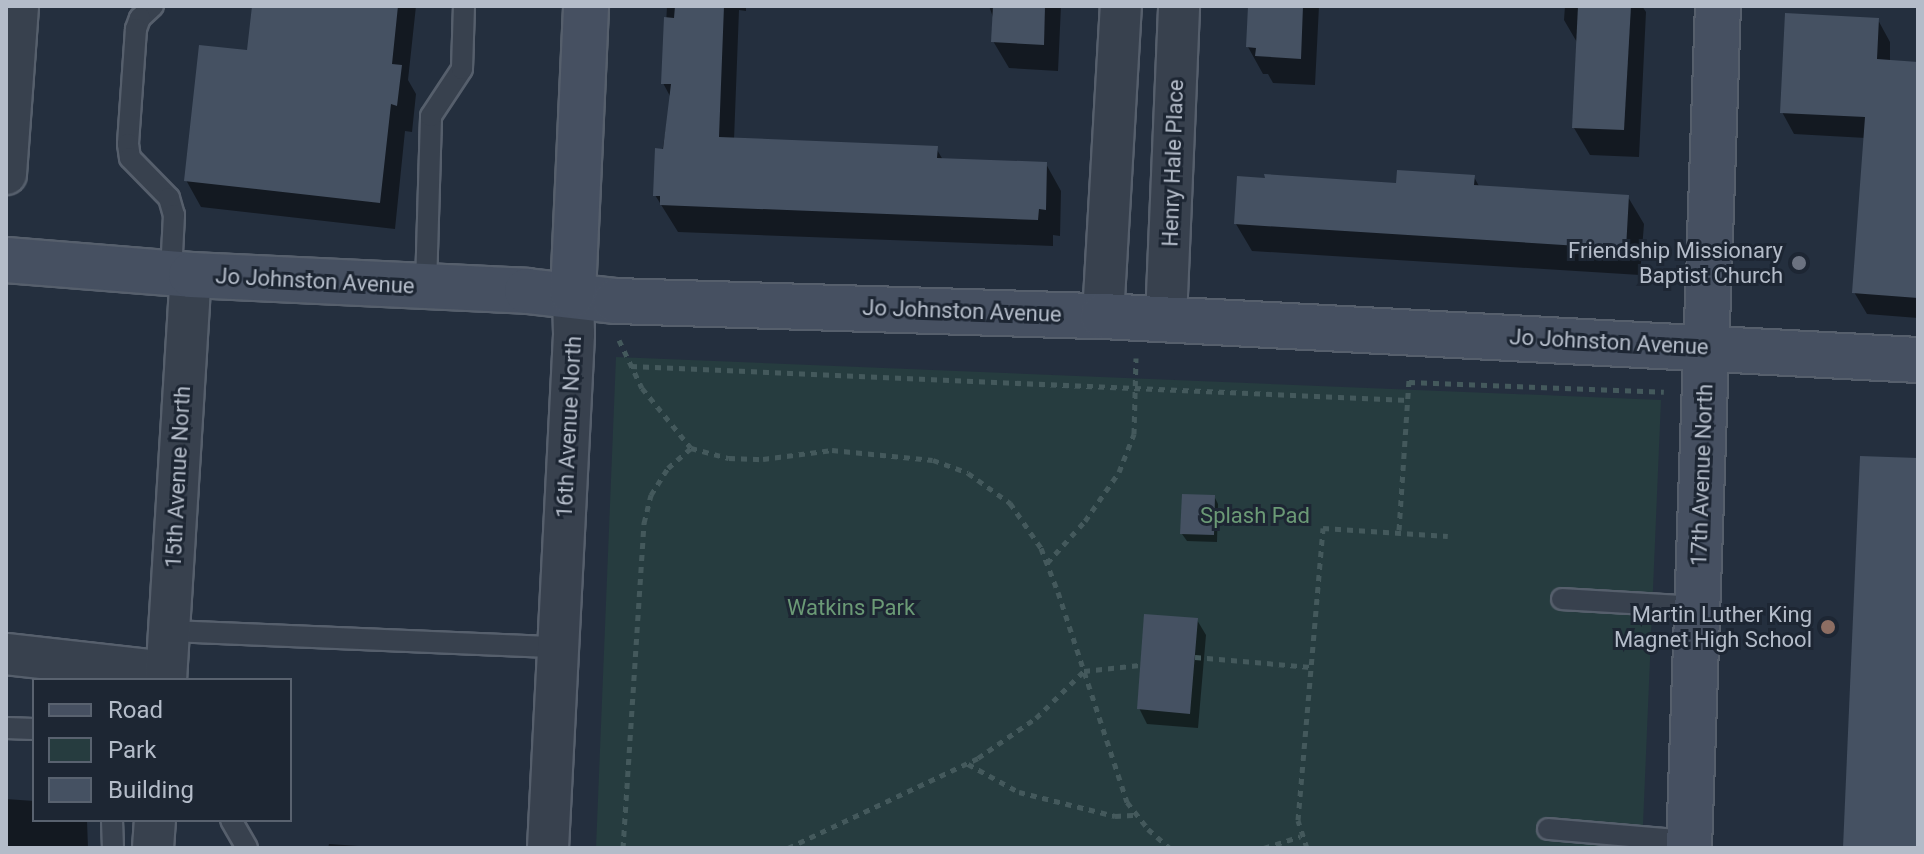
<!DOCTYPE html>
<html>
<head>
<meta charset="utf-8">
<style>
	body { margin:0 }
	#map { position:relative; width:1924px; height:854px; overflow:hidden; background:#242f3e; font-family:Roboto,sans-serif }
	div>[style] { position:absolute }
	.green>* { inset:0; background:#263c3f }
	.shadow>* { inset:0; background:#0007 }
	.building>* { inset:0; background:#455162 }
	.path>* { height:5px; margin-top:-2.5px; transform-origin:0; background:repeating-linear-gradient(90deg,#44595c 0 6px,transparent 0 12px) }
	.roads { filter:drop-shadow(2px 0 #565f6c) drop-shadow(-2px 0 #565f6c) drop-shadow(0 2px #565f6c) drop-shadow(0 -2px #565f6c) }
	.lane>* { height:20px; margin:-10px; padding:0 10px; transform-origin:10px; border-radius:10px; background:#38414e }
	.street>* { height:40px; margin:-20px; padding:0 20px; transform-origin:20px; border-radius:20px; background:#38414e }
	.secondary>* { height:44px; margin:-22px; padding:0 22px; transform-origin:22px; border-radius:22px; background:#465061 }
	.dots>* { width:22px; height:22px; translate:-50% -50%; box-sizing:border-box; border:4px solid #1d2633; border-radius:50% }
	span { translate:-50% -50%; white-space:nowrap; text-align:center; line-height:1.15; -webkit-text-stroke:6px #1d2633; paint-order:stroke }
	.street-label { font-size:22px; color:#b4bcc9 }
	.poi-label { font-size:22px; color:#b4bcc9 }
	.right { translate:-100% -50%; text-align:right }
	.park-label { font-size:22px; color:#6b9a76 }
	.frame { position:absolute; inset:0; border:8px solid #b4bcc9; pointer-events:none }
	.legend { position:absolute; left:32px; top:678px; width:260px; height:144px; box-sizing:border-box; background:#1d2633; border:2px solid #59626f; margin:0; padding:10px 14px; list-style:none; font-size:24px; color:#b4bcc9 }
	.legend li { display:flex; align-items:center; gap:16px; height:40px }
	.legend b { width:40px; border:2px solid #59626f }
</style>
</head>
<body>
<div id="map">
	<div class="green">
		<i style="clip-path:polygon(616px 357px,1661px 400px,1642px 848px,596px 848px)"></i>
	</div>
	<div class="shadow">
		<i style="clip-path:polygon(254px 6px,416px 6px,408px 80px,416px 94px,412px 132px,405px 131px,395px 229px,201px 207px,186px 180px,249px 52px)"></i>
		<i style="clip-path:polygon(667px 6px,746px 6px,746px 11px,739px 10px,734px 140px,936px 148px,943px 160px,1046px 164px,1061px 191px,1060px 236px,1053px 235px,1053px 246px,678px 232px,655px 195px,671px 98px,663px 83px)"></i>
		<i style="clip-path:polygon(989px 6px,1061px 6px,1058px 71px,1009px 68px,993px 41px,994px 20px)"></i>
		<i style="clip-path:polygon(1249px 6px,1319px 6px,1315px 85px,1273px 83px,1268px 74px,1263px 74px,1248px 47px)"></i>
		<i style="clip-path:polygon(1565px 6px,1642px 6px,1646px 12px,1639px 157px,1590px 155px,1574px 128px,1578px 44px,1564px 20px)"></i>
		<i style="clip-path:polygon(1878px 20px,1890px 42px,1890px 62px,1918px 64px,1918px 318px,1867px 314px,1854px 292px,1866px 138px,1794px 134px,1782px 112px)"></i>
		<i style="clip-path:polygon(1474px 177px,1480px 188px,1628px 197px,1644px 224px,1640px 275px,1252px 251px,1236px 224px,1398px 185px)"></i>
		<i style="clip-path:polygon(1214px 496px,1218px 504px,1217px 542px,1187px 541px,1182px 534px)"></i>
		<i style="clip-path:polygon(1197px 620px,1206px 635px,1198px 728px,1147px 724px,1139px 708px)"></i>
		<i style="clip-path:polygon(6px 799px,34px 801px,34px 820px,87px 820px,88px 848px,6px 848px)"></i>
		<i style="clip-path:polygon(329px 844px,388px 848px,328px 848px)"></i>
	</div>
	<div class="building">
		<i style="clip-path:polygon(252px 6px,398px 6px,392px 64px,402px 65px,397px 106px,391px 104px,380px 203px,184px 181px,199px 45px,247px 50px)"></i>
		<i style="clip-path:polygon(675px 6px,724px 6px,719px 137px,938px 146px,937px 158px,1047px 162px,1046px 210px,1039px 209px,1038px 220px,660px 205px,660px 196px,653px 196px,655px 148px,663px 149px,671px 84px,661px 84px,664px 17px,674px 18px)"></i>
		<i style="clip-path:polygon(993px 6px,1045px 6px,1044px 45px,991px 42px)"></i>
		<i style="clip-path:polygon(1248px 6px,1303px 6px,1301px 59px,1255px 56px,1256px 48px,1246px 47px)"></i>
		<i style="clip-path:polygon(1578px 6px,1631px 6px,1624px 130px,1572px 128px)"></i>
		<i style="clip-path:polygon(1785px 13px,1879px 18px,1877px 59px,1918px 62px,1918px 298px,1852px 293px,1865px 117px,1780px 113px)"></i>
		<i style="clip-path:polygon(1397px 170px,1475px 175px,1474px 185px,1629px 195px,1626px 249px,1234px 224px,1237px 176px,1265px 178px,1264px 174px,1396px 183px)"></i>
		<i style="clip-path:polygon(1860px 456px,1918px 458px,1918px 848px,1843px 848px)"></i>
		<i style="clip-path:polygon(1182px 494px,1215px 495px,1214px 535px,1180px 534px)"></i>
		<i style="clip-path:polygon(1144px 614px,1198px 618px,1190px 714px,1137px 709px)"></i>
	</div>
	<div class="path">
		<i style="left:619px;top:340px;width:53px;rotate:64.4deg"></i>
		<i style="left:642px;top:388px;width:77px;rotate:50.8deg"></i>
		<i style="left:691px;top:448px;width:39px;rotate:15deg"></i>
		<i style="left:729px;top:458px;width:34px;rotate:2deg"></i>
		<i style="left:763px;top:459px;width:70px;rotate:-7.4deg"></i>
		<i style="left:832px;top:450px;width:101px;rotate:5.7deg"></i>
		<i style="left:933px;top:460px;width:37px;rotate:20deg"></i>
		<i style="left:968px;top:473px;width:52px;rotate:35.5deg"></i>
		<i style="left:1010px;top:503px;width:55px;rotate:55.4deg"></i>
		<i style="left:1041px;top:548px;width:47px;rotate:68.9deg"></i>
		<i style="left:1058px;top:592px;width:221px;rotate:71.8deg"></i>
		<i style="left:1127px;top:802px;width:34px;rotate:52deg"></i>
		<i style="left:1148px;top:829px;width:29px;rotate:41deg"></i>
		<i style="left:631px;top:366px;width:778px;rotate:2.51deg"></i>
		<i style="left:1409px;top:382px;width:255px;rotate:2.2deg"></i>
		<i style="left:1399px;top:530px;width:150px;rotate:-86.2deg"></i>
		<i style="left:1047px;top:563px;width:57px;rotate:-47.9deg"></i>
		<i style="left:1085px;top:521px;width:60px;rotate:-55.2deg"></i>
		<i style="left:1119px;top:472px;width:41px;rotate:-68.5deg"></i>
		<i style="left:1134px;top:434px;width:76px;rotate:-88.5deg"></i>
		<i style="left:1195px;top:657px;width:116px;rotate:4.9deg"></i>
		<i style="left:968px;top:764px;width:58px;rotate:28.8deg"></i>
		<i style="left:1019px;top:792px;width:99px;rotate:14deg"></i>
		<i style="left:1115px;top:816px;width:22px;rotate:-3deg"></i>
		<i style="left:623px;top:848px;width:326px;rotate:-86.3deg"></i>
		<i style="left:644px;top:523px;width:29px;rotate:-76deg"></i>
		<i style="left:651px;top:495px;width:32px;rotate:-58deg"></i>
		<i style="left:668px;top:468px;width:30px;rotate:-41deg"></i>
		<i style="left:788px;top:848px;width:210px;rotate:-25.3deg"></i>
		<i style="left:978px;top:758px;width:70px;rotate:-34.6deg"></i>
		<i style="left:1036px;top:718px;width:67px;rotate:-44.4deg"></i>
		<i style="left:1084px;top:671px;width:56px;rotate:-6.1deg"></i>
		<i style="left:1264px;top:848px;width:38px;rotate:-18deg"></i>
		<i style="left:1307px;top:848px;width:29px;rotate:-108deg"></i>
		<i style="left:1298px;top:820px;width:293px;rotate:-85.1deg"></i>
		<i style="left:1323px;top:528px;width:125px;rotate:3.7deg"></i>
	</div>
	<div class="roads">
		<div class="lane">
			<i style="left:153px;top:6px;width:18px;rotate:137deg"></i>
			<i style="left:140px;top:18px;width:12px;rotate:110deg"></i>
			<i style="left:136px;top:29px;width:115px;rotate:94deg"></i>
			<i style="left:128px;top:144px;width:14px;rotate:82deg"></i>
			<i style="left:130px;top:158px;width:56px;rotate:45.7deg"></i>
			<i style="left:169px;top:198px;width:18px;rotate:74deg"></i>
			<i style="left:174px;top:215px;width:57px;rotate:93deg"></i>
			<i style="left:426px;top:286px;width:170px;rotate:-88.3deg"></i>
			<i style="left:431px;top:116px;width:56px;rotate:-56.6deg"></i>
			<i style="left:462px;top:69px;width:63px;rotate:-88.2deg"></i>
			<i style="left:1562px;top:599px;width:135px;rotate:3.4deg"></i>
			<i style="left:169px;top:631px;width:389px;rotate:2.4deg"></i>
			<i style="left:6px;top:728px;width:28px;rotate:2deg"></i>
			<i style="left:112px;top:820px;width:28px;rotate:88deg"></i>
			<i style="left:231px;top:820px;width:32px;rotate:60deg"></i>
			<i style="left:1548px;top:829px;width:142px;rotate:4.9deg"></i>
		</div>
		<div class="street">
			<i style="left:6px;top:174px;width:168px;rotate:-85.9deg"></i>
			<i style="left:1103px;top:316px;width:311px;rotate:-86.7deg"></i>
			<i style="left:1166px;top:319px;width:313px;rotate:-87.6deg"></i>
			<i style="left:6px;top:654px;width:161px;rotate:6.4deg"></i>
			<i style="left:166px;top:680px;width:406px;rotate:-86.5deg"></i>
			<i style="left:153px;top:848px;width:28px;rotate:-86deg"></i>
			<i style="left:548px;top:848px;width:515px;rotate:-87.1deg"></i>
			<i style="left:574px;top:334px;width:40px;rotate:-91.4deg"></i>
		</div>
		<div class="secondary">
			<i style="left:6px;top:260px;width:186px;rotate:4.6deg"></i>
			<i style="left:191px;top:275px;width:336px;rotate:2.7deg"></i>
			<i style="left:527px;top:291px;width:90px;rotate:6.4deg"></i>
			<i style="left:616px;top:301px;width:487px;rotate:1.8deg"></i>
			<i style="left:1103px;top:316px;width:816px;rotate:3.09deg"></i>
			<i style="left:573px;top:294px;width:288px;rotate:-87.4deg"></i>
			<i style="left:1689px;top:848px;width:842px;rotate:-88.03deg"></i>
		</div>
	</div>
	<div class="dots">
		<i style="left:1799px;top:263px;background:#6b7280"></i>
		<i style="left:1828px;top:627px;background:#8d6e63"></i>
	</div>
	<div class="street-label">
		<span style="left:1173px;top:163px;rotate:-88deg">Henry Hale Place</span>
		<span style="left:315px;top:281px;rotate:3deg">Jo Johnston Avenue</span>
		<span style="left:962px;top:311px;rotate:2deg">Jo Johnston Avenue</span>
		<span style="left:1609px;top:342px;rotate:3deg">Jo Johnston Avenue</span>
		<span style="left:569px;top:427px;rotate:-87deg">16th Avenue North</span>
		<span style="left:1702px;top:475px;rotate:-88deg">17th Avenue North</span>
		<span style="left:178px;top:477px;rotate:-87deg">15th Avenue North</span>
	</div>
	<div class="poi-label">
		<span class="right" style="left:1783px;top:263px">Friendship Missionary<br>Baptist Church</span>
		<span class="right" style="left:1812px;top:627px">Martin Luther King<br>Magnet High School</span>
	</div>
	<div class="park-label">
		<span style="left:1255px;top:516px">Splash Pad</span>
		<span style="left:851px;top:608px">Watkins Park</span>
	</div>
	<div class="frame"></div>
	<ul class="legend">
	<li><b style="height:10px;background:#465061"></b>Road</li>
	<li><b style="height:22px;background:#263c3f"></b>Park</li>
	<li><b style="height:22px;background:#455162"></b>Building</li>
	</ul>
</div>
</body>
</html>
